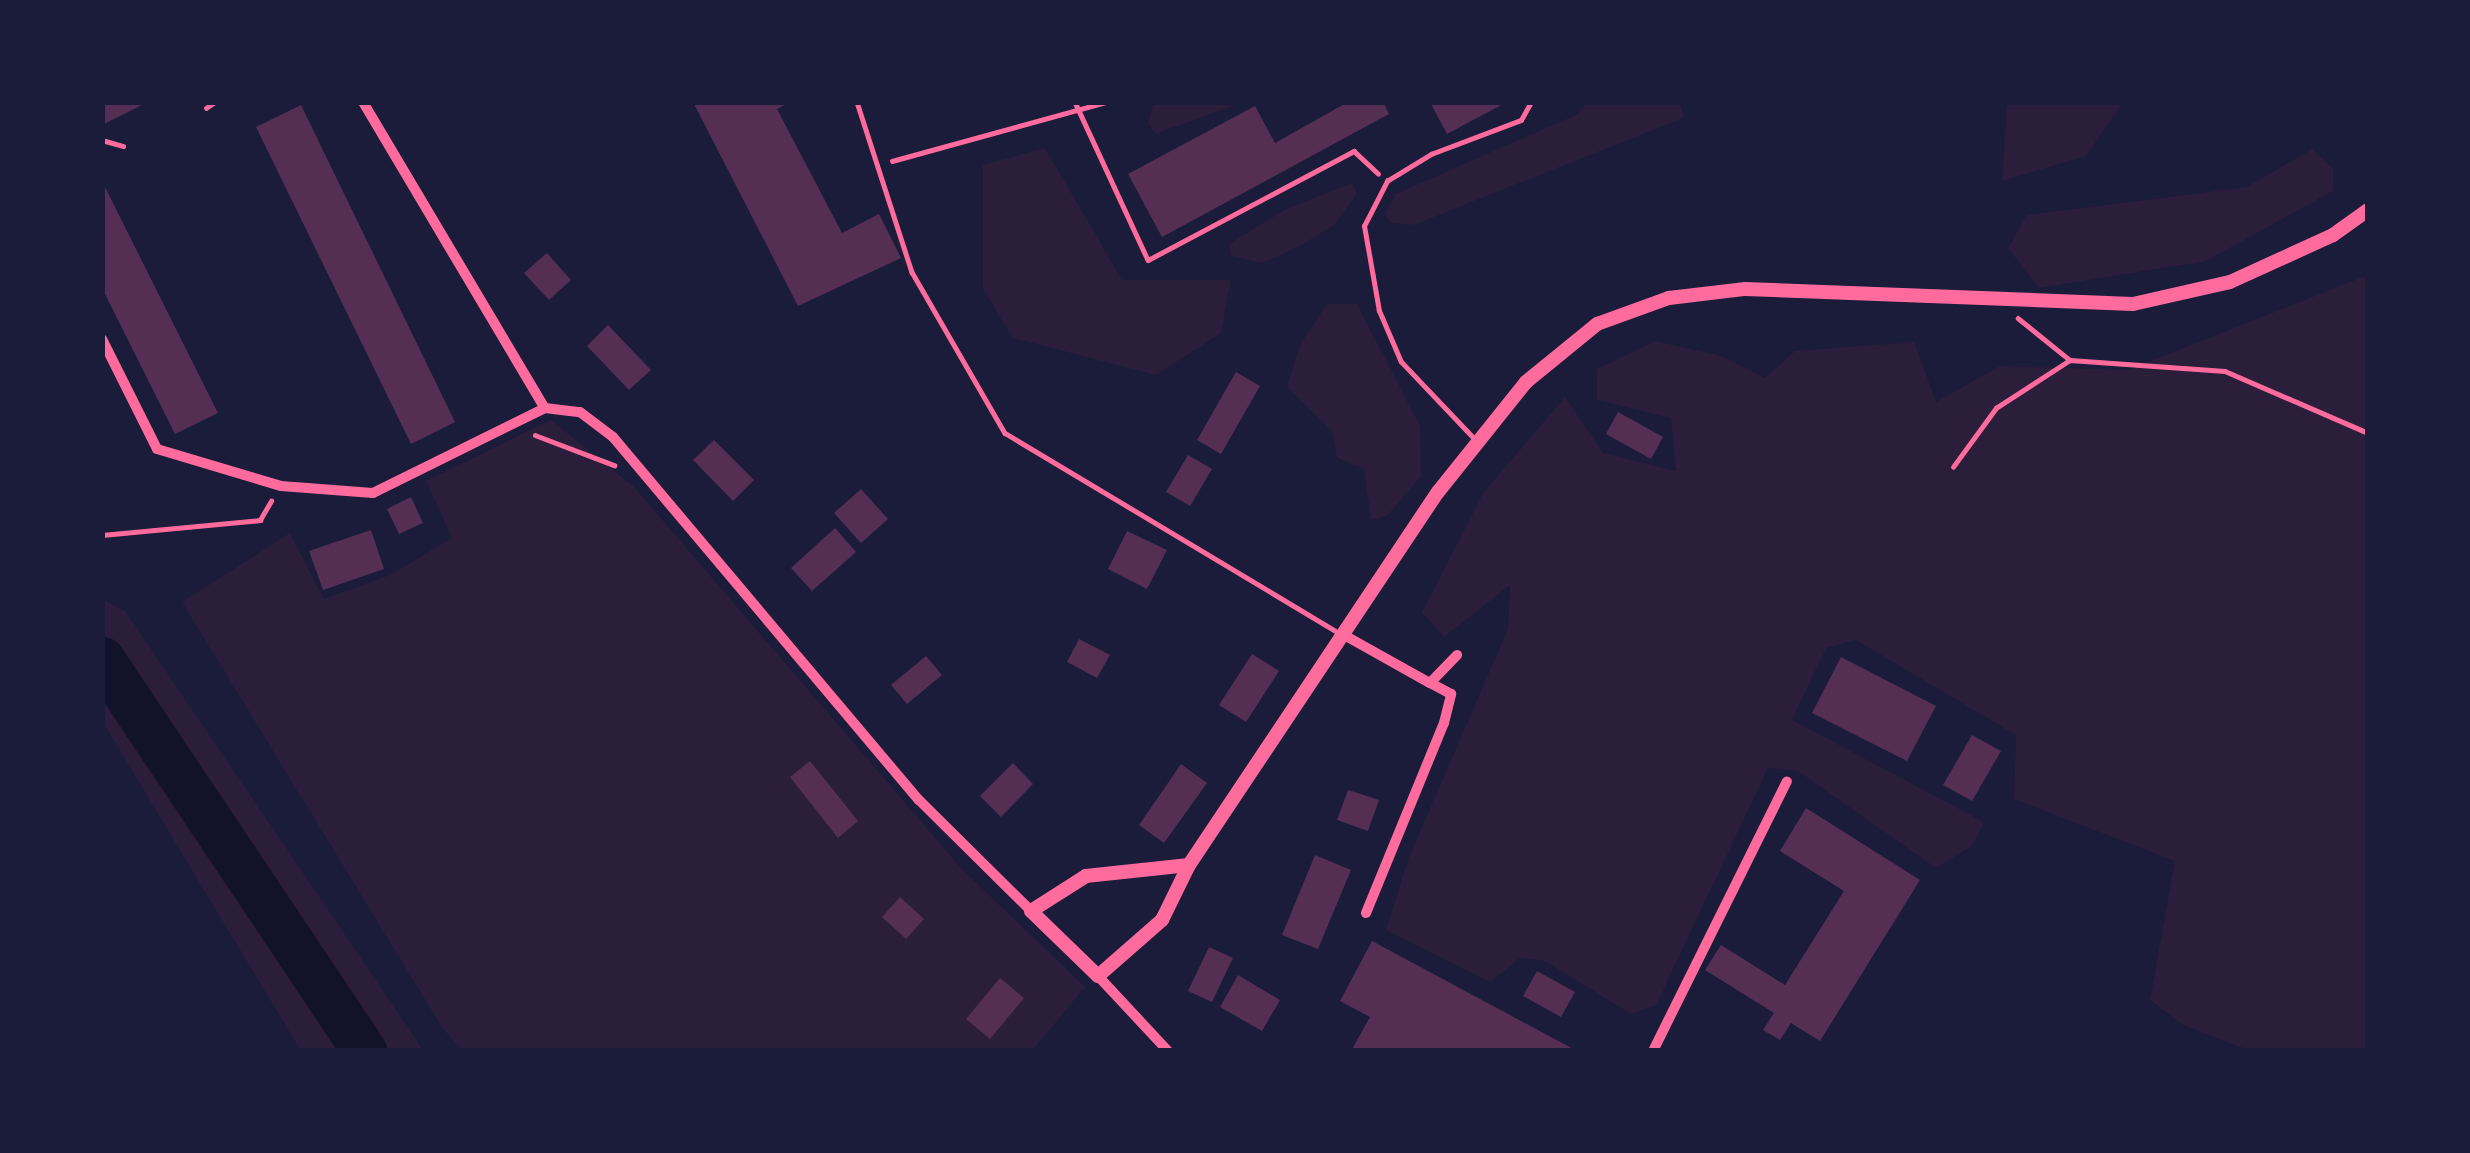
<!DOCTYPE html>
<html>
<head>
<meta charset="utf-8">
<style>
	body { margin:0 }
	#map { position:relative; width:2470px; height:1153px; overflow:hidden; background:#1b1b3a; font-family:"Times New Roman",serif }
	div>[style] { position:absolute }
	.green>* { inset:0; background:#2a1e3b }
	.river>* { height:45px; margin:-22.5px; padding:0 22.5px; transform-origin:22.5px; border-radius:22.5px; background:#12122b }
	.building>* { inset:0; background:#542f53 }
	.path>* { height:4.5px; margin:-2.25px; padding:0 2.25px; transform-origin:2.25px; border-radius:2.25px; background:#ff6b9d }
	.service>* { height:4.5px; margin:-2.25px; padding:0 2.25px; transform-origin:2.25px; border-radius:2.25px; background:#ff6b9d }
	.minor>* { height:10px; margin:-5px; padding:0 5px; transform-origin:5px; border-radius:5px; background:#ff6b9d }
	.tertiary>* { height:14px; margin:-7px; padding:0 7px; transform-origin:7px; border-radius:7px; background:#ff6b9d }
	span { translate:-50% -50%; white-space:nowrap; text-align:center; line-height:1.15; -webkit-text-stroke:10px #1b1b3a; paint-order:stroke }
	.frame { position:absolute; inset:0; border:105px solid #1b1b3a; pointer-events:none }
</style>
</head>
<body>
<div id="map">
	<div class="green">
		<i style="clip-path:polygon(1154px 102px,1244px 102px,1155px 134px,1148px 123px)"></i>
		<i style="clip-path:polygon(1587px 102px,1679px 102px,1685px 117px,1414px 225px,1391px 223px,1385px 213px,1396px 194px,1578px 114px)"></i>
		<i style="clip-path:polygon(2007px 102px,2123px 102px,2086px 156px,2002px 181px)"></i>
		<i style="clip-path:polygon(1045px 148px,1122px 280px,1231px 280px,1221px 333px,1156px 375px,1013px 338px,983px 288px,983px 165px)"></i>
		<i style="clip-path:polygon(2312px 149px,2333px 169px,2333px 191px,2206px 261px,2039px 288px,2008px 248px,2027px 215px,2247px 187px)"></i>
		<i style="clip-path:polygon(1352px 183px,1357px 194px,1334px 225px,1302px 245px,1262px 263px,1231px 256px,1229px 244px,1286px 209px)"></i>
		<i style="clip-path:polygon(2368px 275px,2368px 1051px,2251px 1051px,2183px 1025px,2150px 1000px,2175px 861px,2014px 799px,2016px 735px,1856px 640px,1826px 648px,1792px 720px,1984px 822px,1972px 846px,1936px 868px,1798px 771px,1768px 768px,1656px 1005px,1631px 1014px,1545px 961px,1520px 958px,1490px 982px,1386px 930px,1409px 857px,1508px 629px,1510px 585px,1444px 637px,1422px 612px,1484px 492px,1565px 397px,1603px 453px,1676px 471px,1671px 418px,1597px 400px,1597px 369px,1655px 341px,1721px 356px,1765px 378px,1795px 351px,1914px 342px,1936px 402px,2000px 366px,2128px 370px)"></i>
		<i style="clip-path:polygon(1327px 304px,1357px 304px,1420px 426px,1421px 476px,1387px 516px,1371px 520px,1364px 469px,1337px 458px,1332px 431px,1287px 387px,1300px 345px)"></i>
		<i style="clip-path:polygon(551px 420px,634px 487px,962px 869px,1085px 987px,1032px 1051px,463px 1051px,443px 1029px,182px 602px,290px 533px,324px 599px,390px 575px,452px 538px,426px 481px)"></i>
		<i style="clip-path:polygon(102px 599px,125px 611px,424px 1051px,301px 1051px,102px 721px)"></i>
	</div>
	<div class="river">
		<i style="left:102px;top:659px;width:471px;rotate:56.2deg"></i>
	</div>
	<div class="building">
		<i style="clip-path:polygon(102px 102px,148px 102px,102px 125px)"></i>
		<i style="clip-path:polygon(693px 102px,791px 102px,777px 109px,842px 233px,879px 214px,901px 258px,798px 306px)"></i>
		<i style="clip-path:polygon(1348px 102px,1383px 102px,1389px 114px,1162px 237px,1128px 174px,1255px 106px,1275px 143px)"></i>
		<i style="clip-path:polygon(1430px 102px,1507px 102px,1447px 134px)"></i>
		<i style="clip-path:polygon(301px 105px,455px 422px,411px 444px,256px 127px)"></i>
		<i style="clip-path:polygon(102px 181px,218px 413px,175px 434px,102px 288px)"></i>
		<i style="clip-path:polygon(547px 253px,571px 280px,549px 300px,524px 273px)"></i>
		<i style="clip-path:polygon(608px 325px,651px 370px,629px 390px,587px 346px)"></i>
		<i style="clip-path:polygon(1236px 372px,1260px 386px,1221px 454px,1197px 440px)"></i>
		<i style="clip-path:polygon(1618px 412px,1663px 437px,1651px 459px,1606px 434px)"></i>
		<i style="clip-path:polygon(714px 440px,754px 480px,733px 501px,693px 460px)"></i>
		<i style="clip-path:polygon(1188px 455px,1212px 469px,1190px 506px,1166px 492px)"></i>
		<i style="clip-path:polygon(861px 489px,888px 519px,861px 543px,834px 513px)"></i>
		<i style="clip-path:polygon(411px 497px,423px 523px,399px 534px,387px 509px)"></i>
		<i style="clip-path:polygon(835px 528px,856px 552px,812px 591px,791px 568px)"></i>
		<i style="clip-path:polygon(371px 530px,384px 569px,323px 590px,309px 551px)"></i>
		<i style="clip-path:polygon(1127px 531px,1167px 550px,1147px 589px,1108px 569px)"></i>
		<i style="clip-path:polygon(1079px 639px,1110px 655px,1097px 678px,1067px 662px)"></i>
		<i style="clip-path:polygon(1252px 654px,1279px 671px,1246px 722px,1219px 705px)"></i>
		<i style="clip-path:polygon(926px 656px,942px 675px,907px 704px,891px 685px)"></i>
		<i style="clip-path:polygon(1841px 657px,1936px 706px,1907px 761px,1812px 713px)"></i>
		<i style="clip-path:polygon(1972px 735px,2001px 751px,1972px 801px,1943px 785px)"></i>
		<i style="clip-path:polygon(810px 761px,858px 821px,838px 838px,790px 777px)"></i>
		<i style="clip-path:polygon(1013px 763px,1033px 784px,1001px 817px,980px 796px)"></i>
		<i style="clip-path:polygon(1181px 764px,1207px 783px,1164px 843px,1139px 825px)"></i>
		<i style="clip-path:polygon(1348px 790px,1379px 800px,1368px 831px,1337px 820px)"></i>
		<i style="clip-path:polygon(1806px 808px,1920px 880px,1820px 1041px,1791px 1023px,1780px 1040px,1763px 1030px,1774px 1013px,1705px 970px,1721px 945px,1785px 985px,1844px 891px,1780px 851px)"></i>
		<i style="clip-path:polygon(1315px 855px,1351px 870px,1318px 949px,1282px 935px)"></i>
		<i style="clip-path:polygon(900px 897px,924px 919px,906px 939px,882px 917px)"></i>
		<i style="clip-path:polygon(1372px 941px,1577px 1051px,1351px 1051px,1370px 1017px,1340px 1001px)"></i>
		<i style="clip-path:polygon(1209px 947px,1233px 958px,1212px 1002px,1188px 991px)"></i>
		<i style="clip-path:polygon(1537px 971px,1575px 992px,1561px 1017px,1523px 996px)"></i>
		<i style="clip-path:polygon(1238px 975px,1280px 1000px,1262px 1031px,1220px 1007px)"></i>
		<i style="clip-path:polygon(1000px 978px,1024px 998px,990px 1039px,966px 1019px)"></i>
	</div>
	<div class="path">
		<i style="left:1075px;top:102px;width:174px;rotate:65.2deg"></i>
		<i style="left:1148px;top:260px;width:233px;rotate:-27.9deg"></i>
		<i style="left:1354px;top:151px;width:33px;rotate:43deg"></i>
		<i style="left:206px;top:108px;width:11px;rotate:-34deg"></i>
		<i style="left:102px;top:140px;width:22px;rotate:16deg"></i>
		<i style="left:892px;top:161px;width:222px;rotate:-15.4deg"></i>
		<i style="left:2018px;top:318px;width:67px;rotate:38.9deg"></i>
		<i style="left:2070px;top:360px;width:155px;rotate:4.1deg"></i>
		<i style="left:2225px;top:371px;width:156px;rotate:23.4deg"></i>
		<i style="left:535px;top:435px;width:85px;rotate:20.8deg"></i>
		<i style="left:1953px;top:467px;width:73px;rotate:-53.9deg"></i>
		<i style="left:1996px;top:408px;width:88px;rotate:-33deg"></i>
		<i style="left:102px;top:535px;width:159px;rotate:-5.4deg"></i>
		<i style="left:260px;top:520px;width:22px;rotate:-60deg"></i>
	</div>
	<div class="service">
		<i style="left:857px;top:102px;width:179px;rotate:72.1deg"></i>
		<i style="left:912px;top:272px;width:186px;rotate:60deg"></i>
		<i style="left:1005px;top:433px;width:392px;rotate:30.9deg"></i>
		<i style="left:1476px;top:441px;width:109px;rotate:-133.5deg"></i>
		<i style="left:1401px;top:362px;width:56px;rotate:-113.3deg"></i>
		<i style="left:1379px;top:311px;width:86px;rotate:-100deg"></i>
		<i style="left:1364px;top:226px;width:51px;rotate:-62.9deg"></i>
		<i style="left:1387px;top:181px;width:52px;rotate:-31.5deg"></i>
		<i style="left:1431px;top:154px;width:96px;rotate:-20.7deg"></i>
		<i style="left:1521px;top:120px;width:21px;rotate:-61deg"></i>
	</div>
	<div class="minor">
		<i style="left:363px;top:102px;width:356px;rotate:59.3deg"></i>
		<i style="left:102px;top:339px;width:123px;rotate:63.4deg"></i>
		<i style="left:157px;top:449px;width:129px;rotate:16.6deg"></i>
		<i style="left:281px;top:486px;width:92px;rotate:4.4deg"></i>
		<i style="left:373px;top:493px;width:192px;rotate:-26.3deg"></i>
		<i style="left:545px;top:408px;width:35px;rotate:7deg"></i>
		<i style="left:580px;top:412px;width:41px;rotate:37.1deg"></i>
		<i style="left:613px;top:437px;width:475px;rotate:49.9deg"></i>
		<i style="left:919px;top:800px;width:158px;rotate:44.7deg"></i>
		<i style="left:1344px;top:635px;width:98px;rotate:29.2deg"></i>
		<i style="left:1430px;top:683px;width:39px;rotate:-46deg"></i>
		<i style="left:1366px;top:913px;width:205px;rotate:-67.7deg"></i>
		<i style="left:1444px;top:723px;width:30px;rotate:-76deg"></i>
		<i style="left:1451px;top:694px;width:24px;rotate:-152deg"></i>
		<i style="left:1098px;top:976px;width:103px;rotate:47deg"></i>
		<i style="left:1653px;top:1051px;width:301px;rotate:-63.6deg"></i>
	</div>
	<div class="tertiary">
		<i style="left:1189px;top:865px;width:104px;rotate:173.9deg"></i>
		<i style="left:1086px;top:876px;width:65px;rotate:147.5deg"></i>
		<i style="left:1031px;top:911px;width:93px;rotate:44.1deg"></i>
		<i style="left:1098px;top:976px;width:85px;rotate:-41.2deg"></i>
		<i style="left:1162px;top:920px;width:61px;rotate:-63.9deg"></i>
		<i style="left:1189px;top:865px;width:448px;rotate:-56.3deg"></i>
		<i style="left:1438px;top:492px;width:141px;rotate:-51.3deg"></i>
		<i style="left:1526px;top:382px;width:92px;rotate:-39.2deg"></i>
		<i style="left:1597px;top:324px;width:77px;rotate:-19.9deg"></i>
		<i style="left:1669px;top:298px;width:77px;rotate:-6.8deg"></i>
		<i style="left:1745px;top:289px;width:388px;rotate:2.2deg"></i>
		<i style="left:2133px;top:304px;width:99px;rotate:-12.8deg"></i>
		<i style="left:2230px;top:282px;width:113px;rotate:-24.5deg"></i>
		<i style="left:2333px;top:235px;width:43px;rotate:-35.5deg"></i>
	</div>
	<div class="frame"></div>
</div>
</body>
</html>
